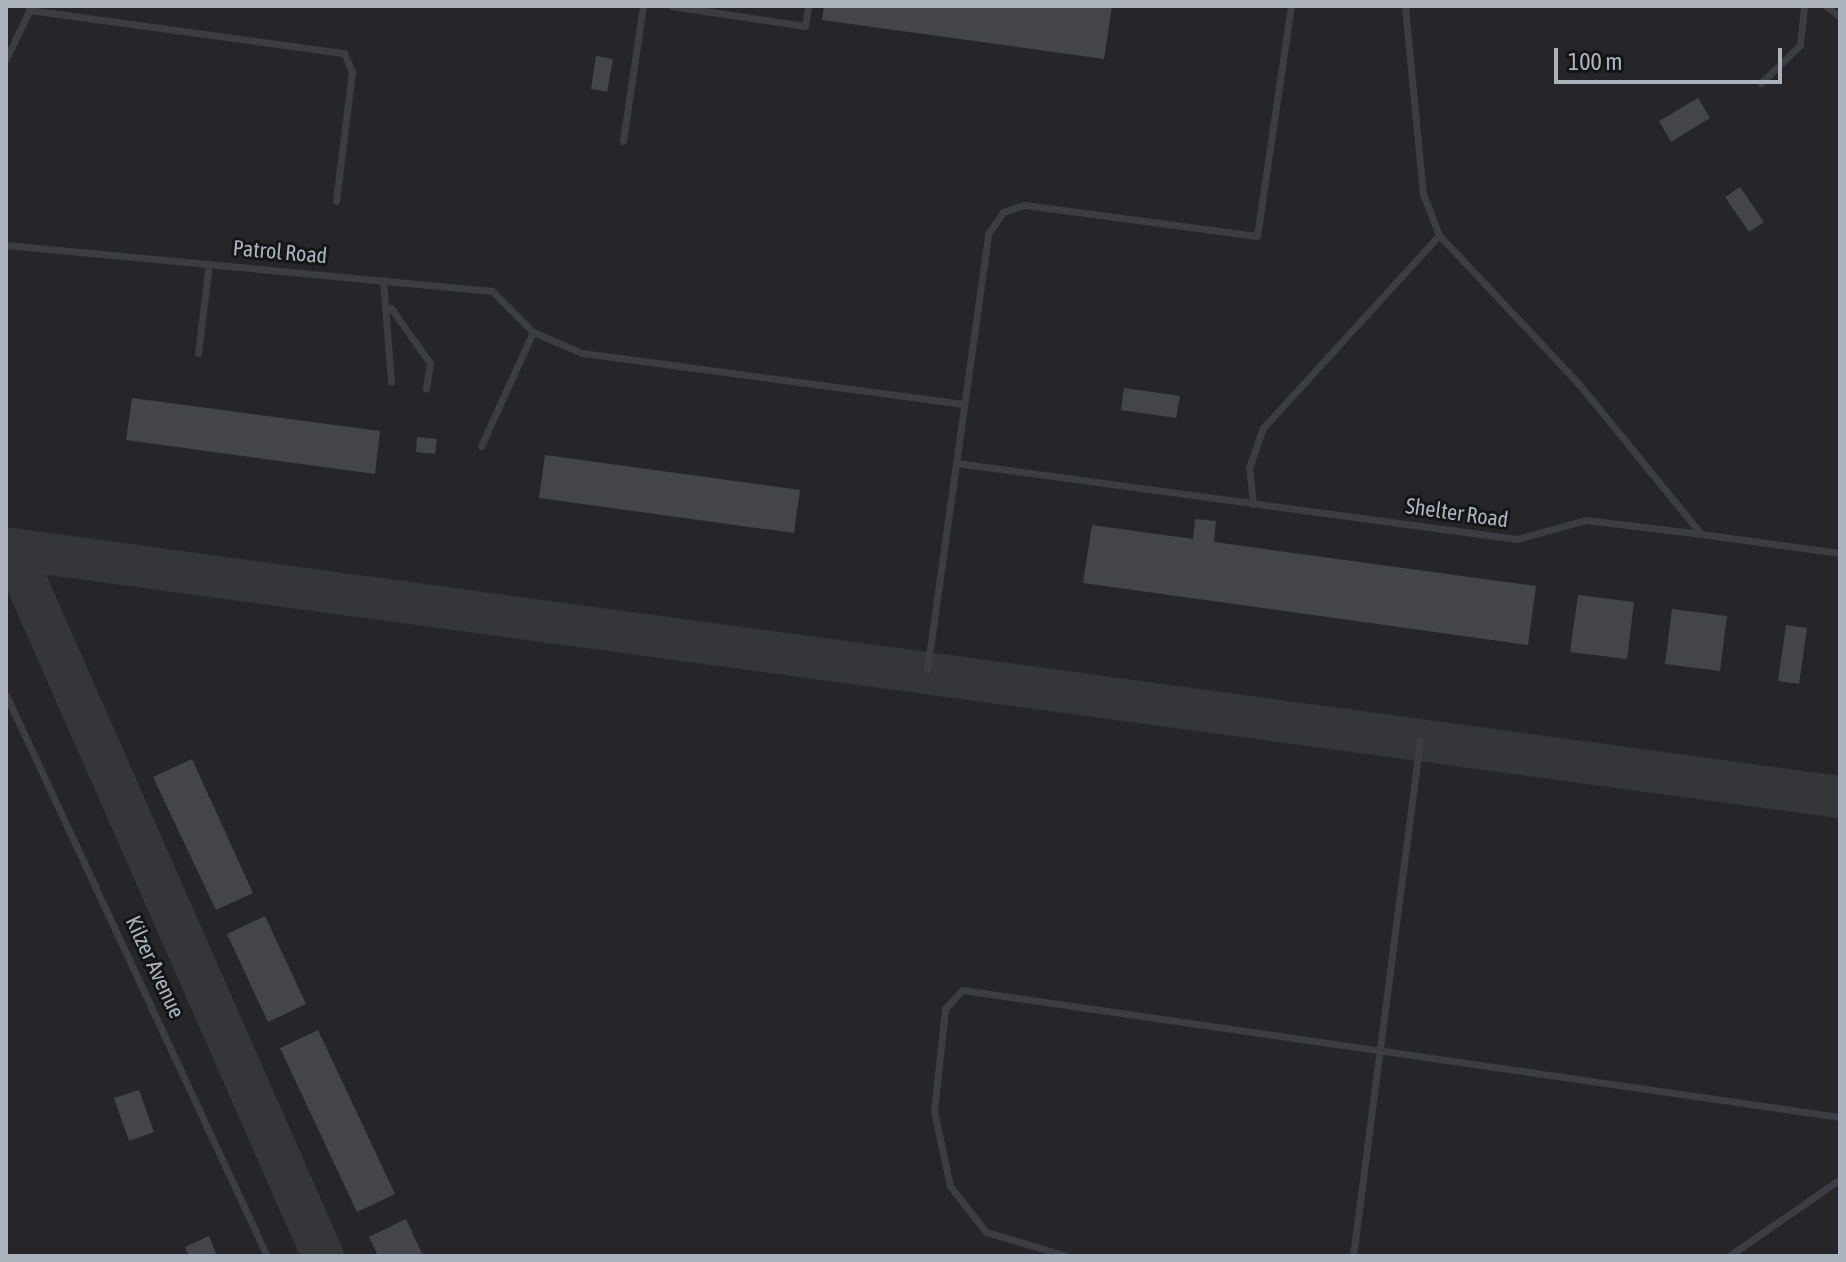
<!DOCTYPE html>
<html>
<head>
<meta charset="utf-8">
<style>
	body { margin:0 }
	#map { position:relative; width:1846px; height:1262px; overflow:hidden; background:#1a1a1d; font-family:"Asap Condensed",sans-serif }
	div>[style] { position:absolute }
	.built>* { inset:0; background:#26262a }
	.taxiway>* { height:42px; margin:-21px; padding:0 21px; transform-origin:21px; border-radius:21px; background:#34363a }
	.building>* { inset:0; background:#44454a }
	.lane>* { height:7px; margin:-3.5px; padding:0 3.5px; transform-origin:3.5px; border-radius:3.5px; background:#3b3d42 }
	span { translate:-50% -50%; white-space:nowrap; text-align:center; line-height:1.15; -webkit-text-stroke:6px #151518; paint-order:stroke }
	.street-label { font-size:22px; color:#acb3bc }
	.frame { position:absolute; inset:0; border:8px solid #acb3bc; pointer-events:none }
	.scale { position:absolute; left:1554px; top:48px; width:228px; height:36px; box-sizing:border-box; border:4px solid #acb3bc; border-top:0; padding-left:10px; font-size:24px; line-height:28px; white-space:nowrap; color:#acb3bc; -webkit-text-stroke:6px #151518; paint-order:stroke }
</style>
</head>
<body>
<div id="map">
	<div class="built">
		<i style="clip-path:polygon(6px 6px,1840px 6px,1840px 1256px,6px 1256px)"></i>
	</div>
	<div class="taxiway">
		<i style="left:12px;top:549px;width:1845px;rotate:7.73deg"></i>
		<i style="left:12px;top:549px;width:772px;rotate:66.26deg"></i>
	</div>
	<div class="building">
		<i style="clip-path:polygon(824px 6px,1112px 6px,1104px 59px,822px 20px)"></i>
		<i style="clip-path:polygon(596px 56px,613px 59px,607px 92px,591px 89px)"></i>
		<i style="clip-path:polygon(1698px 98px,1710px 118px,1671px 142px,1659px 121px)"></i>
		<i style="clip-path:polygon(1740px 187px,1764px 222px,1749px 232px,1725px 197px)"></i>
		<i style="clip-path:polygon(1124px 388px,1180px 396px,1176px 418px,1121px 410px)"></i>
		<i style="clip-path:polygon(132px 398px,380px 431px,375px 474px,126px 440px)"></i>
		<i style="clip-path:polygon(417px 437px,437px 439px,435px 454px,416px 452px)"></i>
		<i style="clip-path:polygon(545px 455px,800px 490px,794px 533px,539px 498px)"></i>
		<i style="clip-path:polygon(1195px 519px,1216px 521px,1214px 542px,1536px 586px,1528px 645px,1083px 583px,1092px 525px,1193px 539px)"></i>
		<i style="clip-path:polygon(1578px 595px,1634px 602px,1627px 659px,1570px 652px)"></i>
		<i style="clip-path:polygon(1672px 609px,1727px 616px,1720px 671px,1665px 664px)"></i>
		<i style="clip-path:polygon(1786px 625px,1807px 628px,1799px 684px,1778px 681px)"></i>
		<i style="clip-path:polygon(192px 759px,253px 893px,216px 910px,153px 777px)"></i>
		<i style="clip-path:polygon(265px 916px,306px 1004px,268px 1022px,227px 934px)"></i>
		<i style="clip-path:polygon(318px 1030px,395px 1194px,357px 1212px,280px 1048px)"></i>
		<i style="clip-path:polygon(139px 1090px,154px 1132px,129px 1141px,114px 1098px)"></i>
		<i style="clip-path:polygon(406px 1219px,423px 1256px,378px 1256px,369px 1237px)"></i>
		<i style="clip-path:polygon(209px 1236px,217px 1256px,189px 1256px,185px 1247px)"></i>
	</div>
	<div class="lane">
		<i style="left:672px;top:6px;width:134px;rotate:8.6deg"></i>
		<i style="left:805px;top:26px;width:20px;rotate:-81deg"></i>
		<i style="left:1826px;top:6px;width:18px;rotate:38deg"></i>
		<i style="left:29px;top:10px;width:318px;rotate:7.8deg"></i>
		<i style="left:344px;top:53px;width:21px;rotate:67deg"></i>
		<i style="left:352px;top:72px;width:130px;rotate:97.1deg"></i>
		<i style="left:6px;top:59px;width:58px;rotate:-64.3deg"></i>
		<i style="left:1761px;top:83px;width:54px;rotate:-44.3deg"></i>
		<i style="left:1800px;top:45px;width:39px;rotate:-84deg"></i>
		<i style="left:623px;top:141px;width:136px;rotate:-81.6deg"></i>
		<i style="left:1439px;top:235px;width:203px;rotate:46.8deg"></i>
		<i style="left:1578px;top:383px;width:195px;rotate:50.8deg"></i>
		<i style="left:1701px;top:534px;width:140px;rotate:7.8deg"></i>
		<i style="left:6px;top:245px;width:488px;rotate:5.4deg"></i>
		<i style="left:492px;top:291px;width:58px;rotate:45deg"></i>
		<i style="left:533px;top:332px;width:53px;rotate:23.2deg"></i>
		<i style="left:582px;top:353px;width:385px;rotate:7.6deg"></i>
		<i style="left:383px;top:280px;width:102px;rotate:85.5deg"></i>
		<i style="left:391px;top:308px;width:67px;rotate:54.7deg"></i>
		<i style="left:430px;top:363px;width:26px;rotate:99deg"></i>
		<i style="left:198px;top:353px;width:90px;rotate:-83deg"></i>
		<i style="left:481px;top:446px;width:125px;rotate:-65.5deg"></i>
		<i style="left:956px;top:463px;width:566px;rotate:7.72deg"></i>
		<i style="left:1517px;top:539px;width:72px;rotate:-15.4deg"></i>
		<i style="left:1586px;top:520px;width:116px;rotate:6.9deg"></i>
		<i style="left:1253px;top:504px;width:36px;rotate:-96deg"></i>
		<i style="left:1249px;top:468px;width:42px;rotate:-70.7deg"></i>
		<i style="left:1263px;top:428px;width:261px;rotate:-47.6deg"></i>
		<i style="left:1439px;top:235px;width:44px;rotate:-111.3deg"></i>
		<i style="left:1423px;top:194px;width:189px;rotate:-95.5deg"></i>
		<i style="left:927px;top:670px;width:440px;rotate:-82deg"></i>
		<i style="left:988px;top:234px;width:27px;rotate:-56deg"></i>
		<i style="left:1003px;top:212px;width:23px;rotate:-18deg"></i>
		<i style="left:1025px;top:205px;width:234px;rotate:7.6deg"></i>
		<i style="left:1257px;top:236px;width:232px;rotate:-81.6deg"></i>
		<i style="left:6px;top:695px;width:619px;rotate:65.05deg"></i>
		<i style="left:1067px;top:1256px;width:84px;rotate:-163.5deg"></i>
		<i style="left:986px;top:1232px;width:58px;rotate:-128deg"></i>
		<i style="left:950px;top:1186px;width:77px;rotate:-102deg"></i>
		<i style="left:934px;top:1111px;width:103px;rotate:-83.8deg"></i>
		<i style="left:945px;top:1009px;width:25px;rotate:-48deg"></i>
		<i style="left:962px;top:990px;width:887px;rotate:8.23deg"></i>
		<i style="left:1353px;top:1256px;width:520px;rotate:-82.6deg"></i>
		<i style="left:1729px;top:1256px;width:135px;rotate:-34.7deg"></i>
	</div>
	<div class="street-label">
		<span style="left:280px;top:252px;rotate:5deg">Patrol Road</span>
		<span style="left:1457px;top:513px;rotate:8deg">Shelter Road</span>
		<span style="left:155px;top:967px;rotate:65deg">Kilzer Avenue</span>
	</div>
	<div class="frame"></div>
	<div class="scale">100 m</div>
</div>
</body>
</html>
